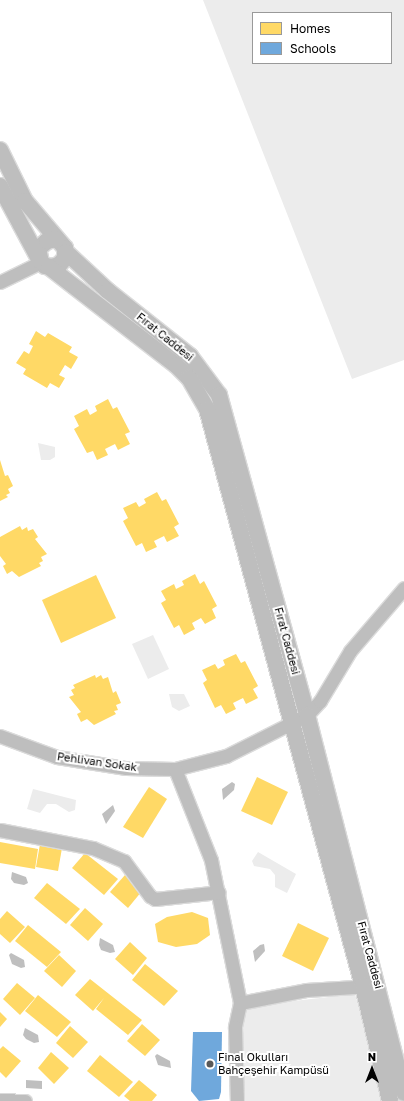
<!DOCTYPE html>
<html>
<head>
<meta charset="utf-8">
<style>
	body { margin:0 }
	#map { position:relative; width:404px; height:1101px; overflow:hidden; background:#fff; font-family:"Golos Text",sans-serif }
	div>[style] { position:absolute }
	.green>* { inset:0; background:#ececec }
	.water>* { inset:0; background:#bfbfbf }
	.homes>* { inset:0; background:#ffd966 }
	.schools>* { inset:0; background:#6fa8dc }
	.roads { filter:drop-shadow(1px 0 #dbdbdb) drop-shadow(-1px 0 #dbdbdb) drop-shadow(0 1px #dbdbdb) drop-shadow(0 -1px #dbdbdb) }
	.minor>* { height:13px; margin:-6.5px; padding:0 6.5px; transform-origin:6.5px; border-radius:6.5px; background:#bebebe }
	.major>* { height:16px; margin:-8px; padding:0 8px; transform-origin:8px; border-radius:8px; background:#bebebe }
	.dots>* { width:11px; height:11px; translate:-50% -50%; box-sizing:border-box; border:2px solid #fff; border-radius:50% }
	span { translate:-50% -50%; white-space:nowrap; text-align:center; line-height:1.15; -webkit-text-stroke:4px #fff; paint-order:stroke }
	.street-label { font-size:11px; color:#000 }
	.poi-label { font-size:11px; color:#000 }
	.left { translate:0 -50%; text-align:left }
	.legend { position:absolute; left:252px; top:12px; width:140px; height:52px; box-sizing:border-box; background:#fff; border:1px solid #999; margin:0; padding:5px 7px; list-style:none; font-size:12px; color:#000 }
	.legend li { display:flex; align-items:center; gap:8px; height:20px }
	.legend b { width:20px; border:1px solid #999 }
	.north { position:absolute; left:352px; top:1049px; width:40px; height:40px; -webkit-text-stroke:3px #fff; paint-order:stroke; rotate:0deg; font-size:11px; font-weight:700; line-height:16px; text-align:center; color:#000 }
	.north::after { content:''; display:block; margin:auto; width:14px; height:18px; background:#000; clip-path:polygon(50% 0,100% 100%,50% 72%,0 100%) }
</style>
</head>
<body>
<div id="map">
	<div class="green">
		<i style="clip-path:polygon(evenodd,203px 0,404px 0,404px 360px,352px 379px,203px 0,253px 13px,391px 13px,391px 63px,253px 63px,253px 13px)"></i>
		<i style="clip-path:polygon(38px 443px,55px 447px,55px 457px,50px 460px,41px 460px)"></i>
		<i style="clip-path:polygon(153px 635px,169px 669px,148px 679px,132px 644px)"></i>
		<i style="clip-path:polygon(169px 694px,184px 694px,190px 706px,179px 711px,172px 707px)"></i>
		<i style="clip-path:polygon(33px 789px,76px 800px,75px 810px,69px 812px,56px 804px,47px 804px,40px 813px,27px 809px)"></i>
		<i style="clip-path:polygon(258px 852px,296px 874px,287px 893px,275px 887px,275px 875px,270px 869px,254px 866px,252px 861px)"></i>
		<i style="clip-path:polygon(355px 994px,368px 1035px,384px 1101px,242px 1101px,242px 1007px)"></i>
	</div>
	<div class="water">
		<i style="clip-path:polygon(232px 782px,235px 784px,234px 790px,223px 800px,222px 789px)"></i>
		<i style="clip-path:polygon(113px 805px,115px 811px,106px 824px,102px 814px)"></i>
		<i style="clip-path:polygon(12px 872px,26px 877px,28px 883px,24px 885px,14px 883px,11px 879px)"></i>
		<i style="clip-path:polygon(100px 938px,113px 945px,115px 952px,110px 953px,101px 950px,99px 945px)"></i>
		<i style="clip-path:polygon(264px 944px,265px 951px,255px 962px,253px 951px,260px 945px)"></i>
		<i style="clip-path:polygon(11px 953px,24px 960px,25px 967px,21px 968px,12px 964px,9px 955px)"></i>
		<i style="clip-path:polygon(25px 1028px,38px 1035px,39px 1042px,34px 1043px,26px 1039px,23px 1035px)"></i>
		<i style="clip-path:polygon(157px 1054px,170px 1061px,171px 1068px,158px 1065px,155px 1056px)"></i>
		<i style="clip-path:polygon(26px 1080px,42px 1081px,42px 1089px,26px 1088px)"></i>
	</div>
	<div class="homes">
		<i style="clip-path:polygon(36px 331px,45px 337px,48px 333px,72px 347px,69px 352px,78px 357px,71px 369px,65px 365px,59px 375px,65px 378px,59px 388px,50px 383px,47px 388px,23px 374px,26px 369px,16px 363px,24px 351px,29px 354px,33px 346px,29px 344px)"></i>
		<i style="clip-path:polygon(108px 399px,113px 409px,117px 407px,130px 432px,125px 434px,130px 444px,118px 450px,115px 444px,105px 449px,108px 455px,97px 460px,93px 451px,87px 453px,74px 429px,79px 426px,74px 416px,87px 409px,90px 415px,97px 411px,95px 406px)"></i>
		<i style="clip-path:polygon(0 460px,5px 476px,8px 475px,13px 486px,8px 489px,10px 493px,6px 495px,8px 497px,0 501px)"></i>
		<i style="clip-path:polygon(157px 492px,162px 501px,166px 499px,179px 524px,174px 527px,179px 536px,167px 542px,164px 536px,154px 541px,157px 547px,146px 552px,142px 543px,136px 546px,123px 521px,128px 518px,123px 508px,136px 502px,139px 507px,146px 503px,144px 499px)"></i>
		<i style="clip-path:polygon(20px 526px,22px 530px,27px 527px,28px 531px,33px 529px,38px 537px,35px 539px,47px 554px,41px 557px,43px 561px,39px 563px,41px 566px,19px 577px,12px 571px,7px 574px,3px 566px,6px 564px,0 556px,0 537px)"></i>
		<i style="clip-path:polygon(195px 574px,200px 584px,204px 581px,217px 606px,212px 609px,216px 618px,205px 624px,201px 618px,192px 623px,195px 629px,184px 635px,179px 625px,174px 628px,161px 603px,166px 600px,161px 591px,174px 584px,176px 589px,184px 585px,182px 581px)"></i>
		<i style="clip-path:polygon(96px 575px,116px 618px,61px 643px,42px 600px)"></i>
		<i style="clip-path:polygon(236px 654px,241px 663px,245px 661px,258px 686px,253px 689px,258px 698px,246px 704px,243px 698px,233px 703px,236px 709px,226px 714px,221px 705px,215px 708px,203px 683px,207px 680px,202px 670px,215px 664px,218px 669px,225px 665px,223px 660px)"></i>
		<i style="clip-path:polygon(95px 675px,96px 678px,101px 675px,103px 679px,108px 677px,113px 693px,116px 691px,121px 703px,116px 705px,118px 710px,114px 711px,116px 714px,94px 725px,87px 719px,81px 722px,77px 714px,81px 712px,69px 697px,74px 695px,71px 690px,75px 688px,73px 685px)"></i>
		<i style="clip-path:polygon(257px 777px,288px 792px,272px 825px,241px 811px)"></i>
		<i style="clip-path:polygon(149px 787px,167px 799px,143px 838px,123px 827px)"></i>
		<i style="clip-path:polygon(0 842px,38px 849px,35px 869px,0 863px)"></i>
		<i style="clip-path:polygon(40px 844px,62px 848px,58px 871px,36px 867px)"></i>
		<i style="clip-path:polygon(85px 853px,118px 879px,104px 895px,72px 868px)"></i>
		<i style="clip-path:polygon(125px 875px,142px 891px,128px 908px,110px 892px)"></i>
		<i style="clip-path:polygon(47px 883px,80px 909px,66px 924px,34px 898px)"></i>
		<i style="clip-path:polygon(85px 908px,103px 924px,88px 941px,70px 925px)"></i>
		<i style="clip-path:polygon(7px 911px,25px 927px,10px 943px,0 934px,0 919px)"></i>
		<i style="clip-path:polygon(192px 912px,208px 918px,210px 935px,197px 944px,176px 947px,158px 942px,155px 924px,167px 917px)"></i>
		<i style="clip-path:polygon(298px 923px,329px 938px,313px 971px,282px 956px)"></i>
		<i style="clip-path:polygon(28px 925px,61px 952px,47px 967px,15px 941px)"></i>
		<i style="clip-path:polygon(130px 942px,147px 958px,133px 975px,115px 959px)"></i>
		<i style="clip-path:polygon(59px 955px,76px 971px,62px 987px,44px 971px)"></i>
		<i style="clip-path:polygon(145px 964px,178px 991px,164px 1006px,132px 980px)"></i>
		<i style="clip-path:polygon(90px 979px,142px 1020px,128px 1035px,96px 1009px,104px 998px,93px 1011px,75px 995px)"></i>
		<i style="clip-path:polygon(17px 983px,35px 998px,20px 1015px,3px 999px)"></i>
		<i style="clip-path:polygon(38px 995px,71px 1022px,57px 1037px,25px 1011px)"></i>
		<i style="clip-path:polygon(0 1012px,7px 1019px,0 1027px)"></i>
		<i style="clip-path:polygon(142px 1024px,160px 1040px,145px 1056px,127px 1041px)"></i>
		<i style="clip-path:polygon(70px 1026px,88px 1042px,73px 1058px,56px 1043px)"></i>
		<i style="clip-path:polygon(3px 1046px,21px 1061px,6px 1078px,0 1072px,0 1049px)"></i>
		<i style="clip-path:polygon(51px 1052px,69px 1068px,54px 1084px,38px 1068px)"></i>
		<i style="clip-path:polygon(100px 1055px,133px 1082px,119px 1097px,87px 1071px)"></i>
		<i style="clip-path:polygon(139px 1080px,157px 1095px,152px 1101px,130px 1101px,124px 1096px)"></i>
	</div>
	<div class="schools">
		<i style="clip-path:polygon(193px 1032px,222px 1032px,221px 1092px,219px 1099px,199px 1101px,191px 1091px)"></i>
	</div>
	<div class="roads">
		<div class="minor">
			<i style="left:0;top:282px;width:46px;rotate:-26deg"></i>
			<i style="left:0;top:736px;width:61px;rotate:20.2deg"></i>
			<i style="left:57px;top:757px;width:70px;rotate:9.1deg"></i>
			<i style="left:126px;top:768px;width:49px;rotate:1.2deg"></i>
			<i style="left:175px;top:769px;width:53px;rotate:-14.3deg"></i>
			<i style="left:226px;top:756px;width:91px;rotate:-26.8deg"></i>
			<i style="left:307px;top:715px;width:19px;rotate:-47deg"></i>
			<i style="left:320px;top:701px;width:58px;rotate:-59deg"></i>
			<i style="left:350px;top:651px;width:83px;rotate:-49.4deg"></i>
			<i style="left:175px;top:769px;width:98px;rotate:68.4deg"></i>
			<i style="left:211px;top:860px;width:146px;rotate:78.5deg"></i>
			<i style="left:240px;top:1003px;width:25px;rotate:102deg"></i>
			<i style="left:235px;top:1027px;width:74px;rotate:88.5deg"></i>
			<i style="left:0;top:830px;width:95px;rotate:11deg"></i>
			<i style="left:93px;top:848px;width:34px;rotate:23deg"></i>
			<i style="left:124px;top:861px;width:44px;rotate:53.4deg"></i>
			<i style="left:150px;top:896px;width:6px;rotate:31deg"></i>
			<i style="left:155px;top:899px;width:64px;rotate:-6.2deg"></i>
			<i style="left:240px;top:1003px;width:67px;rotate:-11.1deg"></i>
			<i style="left:306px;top:990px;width:66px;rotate:-3.5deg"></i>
			<i style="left:0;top:1100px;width:25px;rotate:2deg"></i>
		</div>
		<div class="major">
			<i style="left:0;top:150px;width:57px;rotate:63.9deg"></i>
			<i style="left:25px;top:201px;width:62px;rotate:49.6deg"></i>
			<i style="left:65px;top:248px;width:10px;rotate:90deg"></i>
			<i style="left:65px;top:258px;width:8px;rotate:130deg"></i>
			<i style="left:60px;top:264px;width:8px;rotate:157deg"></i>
			<i style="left:53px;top:267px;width:8px;rotate:-173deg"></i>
			<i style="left:45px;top:266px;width:6px;rotate:-135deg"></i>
			<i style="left:41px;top:262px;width:13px;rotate:-103deg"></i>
			<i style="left:38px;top:249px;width:12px;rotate:-42deg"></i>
			<i style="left:47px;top:241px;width:10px;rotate:-11deg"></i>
			<i style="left:0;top:186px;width:85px;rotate:61.9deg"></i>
			<i style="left:66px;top:252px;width:57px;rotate:42.9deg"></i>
			<i style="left:108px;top:291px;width:105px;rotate:38.4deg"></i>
			<i style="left:190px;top:356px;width:49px;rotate:53.4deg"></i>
			<i style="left:219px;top:395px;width:332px;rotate:74.6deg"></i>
			<i style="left:307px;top:715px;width:390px;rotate:75.6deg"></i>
			<i style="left:49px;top:267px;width:160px;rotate:37.7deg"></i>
			<i style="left:176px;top:365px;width:18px;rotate:45deg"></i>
			<i style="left:189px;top:378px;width:36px;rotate:60deg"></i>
			<i style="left:207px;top:409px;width:598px;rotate:74.87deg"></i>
			<i style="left:363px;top:986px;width:118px;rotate:76.8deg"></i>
		</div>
	</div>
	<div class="dots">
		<i style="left:210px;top:1064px;background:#595959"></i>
	</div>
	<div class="street-label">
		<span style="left:165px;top:337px;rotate:39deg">Fırat Caddesi</span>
		<span style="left:287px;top:641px;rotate:75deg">Fırat Caddesi</span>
		<span style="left:97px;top:762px;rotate:8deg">Pehlivan Sokak</span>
		<span style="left:370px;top:955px;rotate:75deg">Fırat Caddesi</span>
	</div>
	<div class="poi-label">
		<span class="left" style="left:218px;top:1064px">Final Okulları<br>Bahçeşehir Kampüsü</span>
	</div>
	<ul class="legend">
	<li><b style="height:11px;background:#ffd966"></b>Homes</li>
	<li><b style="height:11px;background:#6fa8dc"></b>Schools</li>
	</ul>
	<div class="north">N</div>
</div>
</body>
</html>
